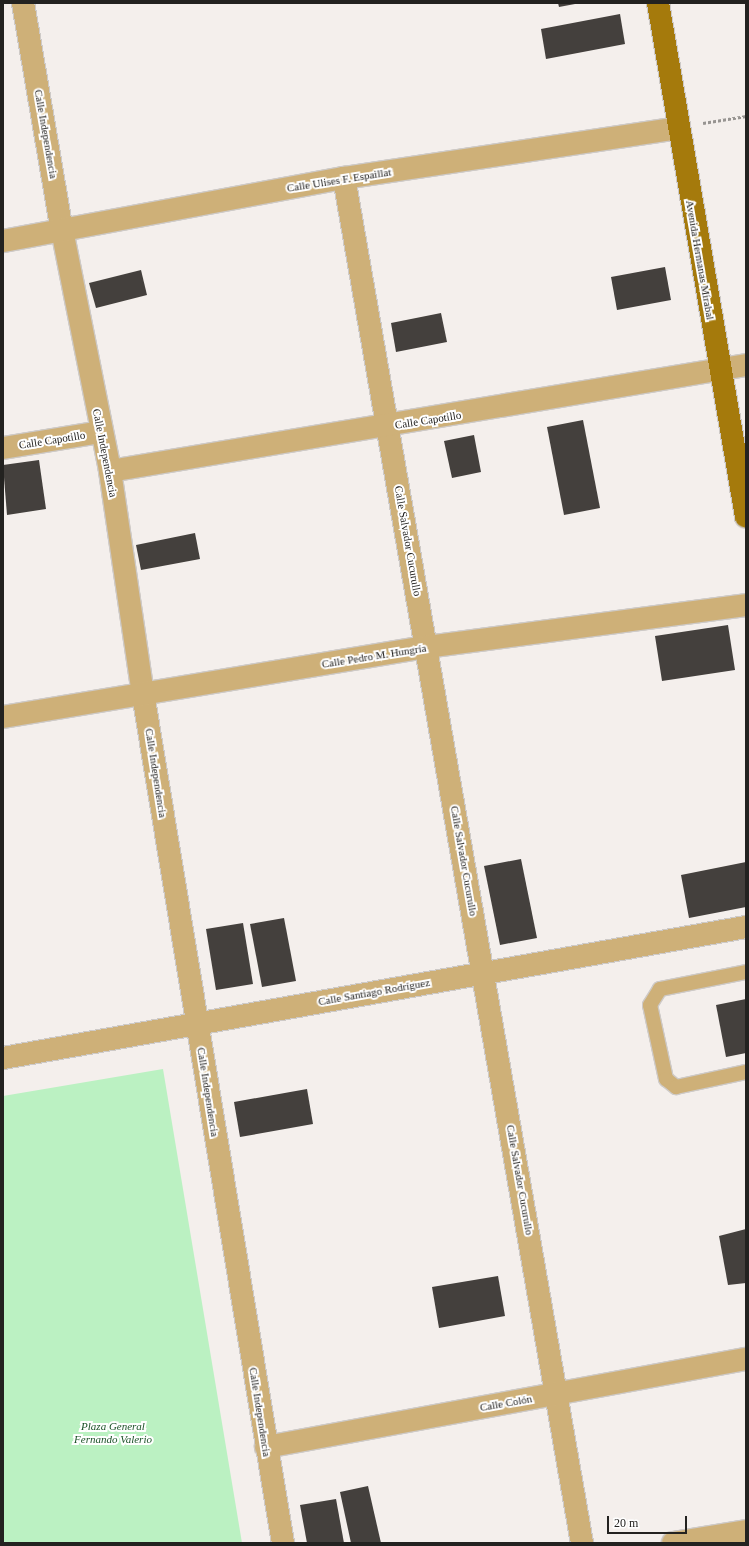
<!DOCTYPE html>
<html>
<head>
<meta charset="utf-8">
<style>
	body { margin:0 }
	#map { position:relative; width:749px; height:1546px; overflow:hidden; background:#f4efec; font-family:"Times New Roman",serif }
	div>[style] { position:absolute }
	.green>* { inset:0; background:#bbf1c2 }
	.building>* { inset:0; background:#44403d }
	.path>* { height:2.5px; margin-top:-1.25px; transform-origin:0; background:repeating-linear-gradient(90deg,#979491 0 3px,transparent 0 5px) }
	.roads { filter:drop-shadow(1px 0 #cecac7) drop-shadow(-1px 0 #cecac7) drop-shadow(0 1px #cecac7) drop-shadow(0 -1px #cecac7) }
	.lane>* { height:14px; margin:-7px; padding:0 7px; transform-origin:7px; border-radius:7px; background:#ceb078 }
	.street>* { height:22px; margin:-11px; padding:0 11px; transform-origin:11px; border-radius:11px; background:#ceb078 }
	.primary>* { height:22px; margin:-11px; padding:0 11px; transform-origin:11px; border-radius:11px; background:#a57a0c }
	span { translate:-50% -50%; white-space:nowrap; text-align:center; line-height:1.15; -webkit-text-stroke:4px #fff; paint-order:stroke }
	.street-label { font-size:11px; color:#232220 }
	.park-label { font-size:11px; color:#1b5127; font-style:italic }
	.frame { position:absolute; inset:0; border:4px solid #232220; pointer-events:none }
	.scale { position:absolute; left:607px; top:1516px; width:80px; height:18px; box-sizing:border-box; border:2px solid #232220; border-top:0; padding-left:5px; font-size:12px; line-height:14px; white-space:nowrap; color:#232220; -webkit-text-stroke:3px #fff; paint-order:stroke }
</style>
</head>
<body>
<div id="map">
	<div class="green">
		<i style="clip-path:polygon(163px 1069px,242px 1543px,3px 1543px,3px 1096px)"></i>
	</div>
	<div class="building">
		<i style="clip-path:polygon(558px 3px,574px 3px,575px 4px,559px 7px)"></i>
		<i style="clip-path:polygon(620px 14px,625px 44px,546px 59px,541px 29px)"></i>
		<i style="clip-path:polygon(665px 267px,671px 300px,617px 310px,611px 277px)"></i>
		<i style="clip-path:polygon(141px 270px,147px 295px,96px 308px,89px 283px)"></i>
		<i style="clip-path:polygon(441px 313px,447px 342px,396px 352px,391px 323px)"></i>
		<i style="clip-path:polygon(583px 420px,600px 508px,564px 515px,547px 427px)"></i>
		<i style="clip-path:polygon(474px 435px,481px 472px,452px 478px,444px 441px)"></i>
		<i style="clip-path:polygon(39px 460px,46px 509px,7px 515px,3px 465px)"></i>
		<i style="clip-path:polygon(195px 533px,200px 559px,141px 570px,136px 545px)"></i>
		<i style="clip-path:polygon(728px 625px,735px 670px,662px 681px,655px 636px)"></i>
		<i style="clip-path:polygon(521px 859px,537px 938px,500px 945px,484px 866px)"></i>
		<i style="clip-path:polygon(746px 862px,746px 907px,689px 918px,681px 875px)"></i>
		<i style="clip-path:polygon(284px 918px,296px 981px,262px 987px,250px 924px)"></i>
		<i style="clip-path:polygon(243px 923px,253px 984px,216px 990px,206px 929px)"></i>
		<i style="clip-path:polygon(746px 999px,746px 1053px,726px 1057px,716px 1005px)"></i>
		<i style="clip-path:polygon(307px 1089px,313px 1124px,240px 1137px,234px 1102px)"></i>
		<i style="clip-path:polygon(746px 1229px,746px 1283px,728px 1285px,719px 1236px)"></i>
		<i style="clip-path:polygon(498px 1276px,505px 1316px,439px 1328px,432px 1287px)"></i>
		<i style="clip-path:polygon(368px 1486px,381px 1543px,351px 1543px,340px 1492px)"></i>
		<i style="clip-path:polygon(336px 1499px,344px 1543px,307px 1543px,300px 1505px)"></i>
	</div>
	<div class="path">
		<i style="left:703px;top:123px;width:44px;rotate:-9.2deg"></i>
	</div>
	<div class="roads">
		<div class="lane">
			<i style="left:746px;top:972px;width:88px;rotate:168.8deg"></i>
			<i style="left:660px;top:989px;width:19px;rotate:122deg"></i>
			<i style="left:650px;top:1005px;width:76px;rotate:77.8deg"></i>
			<i style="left:666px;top:1079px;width:13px;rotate:39deg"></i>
			<i style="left:676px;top:1087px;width:72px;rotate:-12.1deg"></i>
		</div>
		<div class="street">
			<i style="left:23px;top:3px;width:230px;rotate:80.3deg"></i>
			<i style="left:62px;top:230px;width:246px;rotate:78.7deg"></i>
			<i style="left:110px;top:471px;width:225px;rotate:81.6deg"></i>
			<i style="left:143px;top:694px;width:860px;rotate:80.64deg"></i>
			<i style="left:344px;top:178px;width:1386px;rotate:80.11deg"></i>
			<i style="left:3px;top:241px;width:347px;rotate:-10.5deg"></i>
			<i style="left:344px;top:178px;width:337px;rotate:-8.5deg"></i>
			<i style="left:3px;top:448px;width:99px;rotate:-9.3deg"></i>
			<i style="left:110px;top:471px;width:645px;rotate:-9.46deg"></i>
			<i style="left:3px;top:717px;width:430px;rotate:-9.4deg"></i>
			<i style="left:427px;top:647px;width:322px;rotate:-7.5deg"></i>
			<i style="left:3px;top:1058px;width:754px;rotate:-10deg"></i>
			<i style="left:266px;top:1447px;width:488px;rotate:-10.4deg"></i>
			<i style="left:673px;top:1543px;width:74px;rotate:-9.3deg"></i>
		</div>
		<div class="primary">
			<i style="left:658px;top:3px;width:521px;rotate:80.28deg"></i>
		</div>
	</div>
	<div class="street-label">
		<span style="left:46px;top:134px;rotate:80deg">Calle Independencia</span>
		<span style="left:339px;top:180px;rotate:-9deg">Calle Ulises F. Espaillat</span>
		<span style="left:700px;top:260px;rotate:80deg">Avenida Hermanas Mirabal</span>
		<span style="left:428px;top:420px;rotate:-9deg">Calle Capotillo</span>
		<span style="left:52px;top:440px;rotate:-9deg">Calle Capotillo</span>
		<span style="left:105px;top:453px;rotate:79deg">Calle Independencia</span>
		<span style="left:408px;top:541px;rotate:80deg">Calle Salvador Cucurullo</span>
		<span style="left:374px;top:656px;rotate:-9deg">Calle Pedro M. Hungría</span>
		<span style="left:156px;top:773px;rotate:81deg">Calle Independencia</span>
		<span style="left:464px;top:861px;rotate:80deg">Calle Salvador Cucurullo</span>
		<span style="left:374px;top:992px;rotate:-10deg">Calle Santiago Rodríguez</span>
		<span style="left:208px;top:1092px;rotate:81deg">Calle Independencia</span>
		<span style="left:520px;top:1180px;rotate:80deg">Calle Salvador Cucurullo</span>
		<span style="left:506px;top:1403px;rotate:-10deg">Calle Colón</span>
		<span style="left:260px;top:1412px;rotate:81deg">Calle Independencia</span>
	</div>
	<div class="park-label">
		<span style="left:113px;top:1433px">Plaza General<br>Fernando Valerio</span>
	</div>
	<div class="frame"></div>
	<div class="scale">20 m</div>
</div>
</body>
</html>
